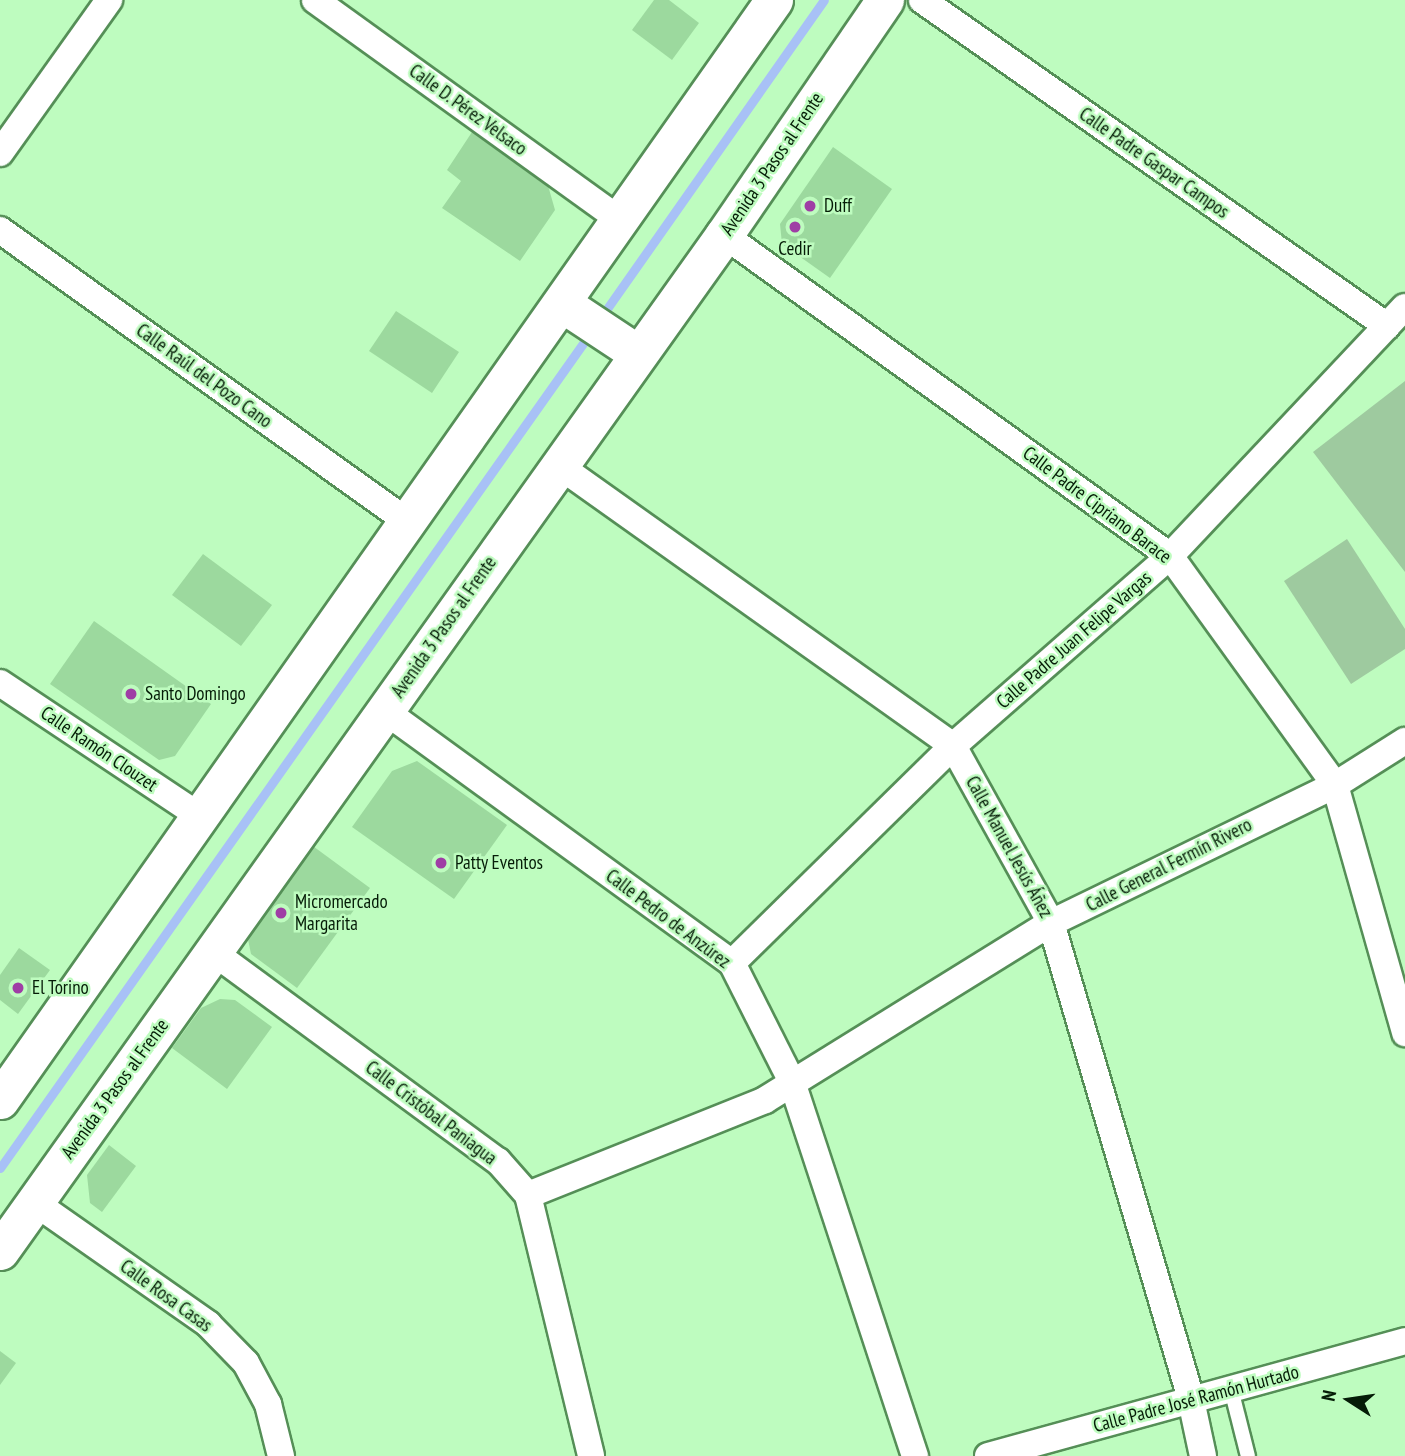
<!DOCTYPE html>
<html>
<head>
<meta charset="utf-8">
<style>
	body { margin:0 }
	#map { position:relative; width:1405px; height:1456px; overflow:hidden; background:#befcbf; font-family:"PT Sans Narrow",sans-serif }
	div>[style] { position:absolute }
	.green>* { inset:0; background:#9eca9f }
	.stream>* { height:9px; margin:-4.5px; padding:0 4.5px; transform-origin:4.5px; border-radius:4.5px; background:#a8c1f6 }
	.building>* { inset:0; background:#9cd99e }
	.roads { filter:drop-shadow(2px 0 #558f57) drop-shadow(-2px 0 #558f57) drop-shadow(0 2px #558f57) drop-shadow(0 -2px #558f57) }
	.service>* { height:14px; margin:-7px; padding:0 7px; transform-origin:7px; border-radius:7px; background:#fff }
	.minor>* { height:26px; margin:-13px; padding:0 13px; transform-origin:13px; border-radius:13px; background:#fff }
	.secondary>* { height:37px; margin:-18.5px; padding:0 18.5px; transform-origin:18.5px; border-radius:18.5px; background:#fff }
	.dots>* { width:19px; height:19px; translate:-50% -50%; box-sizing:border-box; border:4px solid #befcbf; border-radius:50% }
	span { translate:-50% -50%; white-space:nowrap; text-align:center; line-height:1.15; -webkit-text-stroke:5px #befcbf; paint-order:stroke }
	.street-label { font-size:19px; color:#051c07 }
	.poi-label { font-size:19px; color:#051c07 }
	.left { translate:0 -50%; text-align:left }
	.north { position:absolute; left:1314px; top:1365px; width:70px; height:70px; -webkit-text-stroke:5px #befcbf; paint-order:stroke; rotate:282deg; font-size:19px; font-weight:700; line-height:28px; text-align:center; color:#051c07 }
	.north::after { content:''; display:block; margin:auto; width:24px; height:32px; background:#051c07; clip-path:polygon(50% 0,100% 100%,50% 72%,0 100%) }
</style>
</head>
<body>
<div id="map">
	<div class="green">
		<i style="clip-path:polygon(1405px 381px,1405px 572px,1313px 452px)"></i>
		<i style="clip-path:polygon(1347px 539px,1405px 629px,1405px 649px,1351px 684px,1284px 581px)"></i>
	</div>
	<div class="stream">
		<i style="left:599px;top:320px;width:391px;rotate:-54.9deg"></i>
		<i style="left:0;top:1168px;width:1024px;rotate:-54.74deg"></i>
	</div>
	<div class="building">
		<i style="clip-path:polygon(654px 0,669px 0,699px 23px,672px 60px,632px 30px)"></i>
		<i style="clip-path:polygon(472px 132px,547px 182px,555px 210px,520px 261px,442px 208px,461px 181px,447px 170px)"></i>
		<i style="clip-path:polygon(833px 147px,892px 189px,830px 278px,782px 244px,780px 224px)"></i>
		<i style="clip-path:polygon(396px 311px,459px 352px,432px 393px,369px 351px)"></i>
		<i style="clip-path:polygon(203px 554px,272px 605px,241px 646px,172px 595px)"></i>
		<i style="clip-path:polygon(94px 621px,211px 704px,175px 756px,159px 760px,50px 684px)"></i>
		<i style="clip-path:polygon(417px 761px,507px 825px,454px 899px,352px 827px,392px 771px)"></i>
		<i style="clip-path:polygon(306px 841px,370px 888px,297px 988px,251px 954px,245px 925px)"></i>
		<i style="clip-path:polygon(19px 948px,50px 970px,18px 1014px,0 1000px,0 975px)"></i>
		<i style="clip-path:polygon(220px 999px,235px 1000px,272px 1027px,227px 1089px,172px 1048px,201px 1008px)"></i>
		<i style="clip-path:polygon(109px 1145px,136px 1166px,102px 1212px,90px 1203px,87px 1175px)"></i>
		<i style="clip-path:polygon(0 1351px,16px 1363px,0 1385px)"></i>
	</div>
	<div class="roads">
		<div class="service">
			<i style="left:1231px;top:1389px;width:69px;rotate:75.8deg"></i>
		</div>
		<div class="minor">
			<i style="left:315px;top:0;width:376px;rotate:35.8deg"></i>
			<i style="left:922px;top:0;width:568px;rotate:35.03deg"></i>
			<i style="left:0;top:153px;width:188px;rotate:-54.5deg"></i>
			<i style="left:0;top:230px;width:502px;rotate:35.59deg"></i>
			<i style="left:724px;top:235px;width:550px;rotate:35.74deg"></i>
			<i style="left:1170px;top:556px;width:282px;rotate:54.2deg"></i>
			<i style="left:1335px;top:785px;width:258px;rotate:74.2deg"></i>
			<i style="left:558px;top:465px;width:485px;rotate:35.4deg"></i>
			<i style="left:953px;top:746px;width:202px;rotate:61deg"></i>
			<i style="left:1051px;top:923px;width:497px;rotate:73.6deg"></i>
			<i style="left:1191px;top:1400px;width:57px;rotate:77.9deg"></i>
			<i style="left:0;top:683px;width:238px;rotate:33.7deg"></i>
			<i style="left:385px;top:711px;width:429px;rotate:36deg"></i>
			<i style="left:732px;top:963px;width:133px;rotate:63.2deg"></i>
			<i style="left:792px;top:1082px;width:394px;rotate:71.8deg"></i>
			<i style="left:213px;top:952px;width:353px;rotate:36.3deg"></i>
			<i style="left:498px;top:1161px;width:45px;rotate:48.6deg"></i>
			<i style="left:528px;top:1195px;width:268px;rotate:76.4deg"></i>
			<i style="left:732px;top:963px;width:310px;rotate:-44.5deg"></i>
			<i style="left:953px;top:746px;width:288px;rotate:-41.2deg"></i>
			<i style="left:1170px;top:556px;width:342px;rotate:-46.7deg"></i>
			<i style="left:528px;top:1195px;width:255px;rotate:-21.8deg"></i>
			<i style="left:765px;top:1100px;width:336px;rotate:-31.8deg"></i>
			<i style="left:1051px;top:923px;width:316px;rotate:-25.9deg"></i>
			<i style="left:1335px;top:785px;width:83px;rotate:-32.2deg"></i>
			<i style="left:34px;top:1202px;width:213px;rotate:35deg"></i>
			<i style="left:208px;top:1324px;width:54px;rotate:45.7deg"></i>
			<i style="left:246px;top:1363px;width:47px;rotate:61.8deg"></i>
			<i style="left:268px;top:1404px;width:54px;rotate:76deg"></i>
			<i style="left:988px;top:1456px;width:433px;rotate:-15.4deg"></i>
		</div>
		<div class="secondary">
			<i style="left:563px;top:304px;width:89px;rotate:33.5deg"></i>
			<i style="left:0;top:1100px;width:1345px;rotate:-54.87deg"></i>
			<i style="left:0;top:1251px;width:1248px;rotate:-54.53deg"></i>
			<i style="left:724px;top:235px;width:285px;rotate:-55.6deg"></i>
		</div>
	</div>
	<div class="dots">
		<i style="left:810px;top:206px;background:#9f3ea5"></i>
		<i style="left:795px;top:227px;background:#9f3ea5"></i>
		<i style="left:131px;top:694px;background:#9f3ea5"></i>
		<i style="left:441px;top:863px;background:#9f3ea5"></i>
		<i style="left:281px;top:913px;background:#9f3ea5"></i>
		<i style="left:18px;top:988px;background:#9f3ea5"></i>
	</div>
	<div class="street-label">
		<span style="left:468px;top:110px;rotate:36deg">Calle D. Pérez Velsaco</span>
		<span style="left:1154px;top:163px;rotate:35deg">Calle Padre Gaspar Campos</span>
		<span style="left:772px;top:164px;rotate:-56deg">Avenida 3 Pasos al Frente</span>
		<span style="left:204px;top:376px;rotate:36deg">Calle Raúl del Pozo Cano</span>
		<span style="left:1097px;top:505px;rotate:37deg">Calle Padre Cipriano Barace</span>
		<span style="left:444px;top:627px;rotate:-55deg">Avenida 3 Pasos al Frente</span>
		<span style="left:1074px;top:640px;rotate:-41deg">Calle Padre Juan Felipe Vargas</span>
		<span style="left:99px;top:749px;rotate:34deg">Calle Ramón Clouzet</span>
		<span style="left:1009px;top:847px;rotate:61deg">Calle Manuel Jesús Áñez</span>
		<span style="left:1169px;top:865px;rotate:-27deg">Calle General Fermín Rivero</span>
		<span style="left:668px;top:919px;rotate:37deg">Calle Pedro de Anzúrez</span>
		<span style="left:115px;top:1089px;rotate:-54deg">Avenida 3 Pasos al Frente</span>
		<span style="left:431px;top:1113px;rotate:37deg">Calle Cristóbal Paniagua</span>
		<span style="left:166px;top:1296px;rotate:36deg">Calle Rosa Casas</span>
		<span style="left:1196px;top:1399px;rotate:-15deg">Calle Padre José Ramón Hurtado</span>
	</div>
	<div class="poi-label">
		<span class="left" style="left:824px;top:206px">Duff</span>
		<span style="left:795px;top:249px">Cedir</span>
		<span class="left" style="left:145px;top:694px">Santo Domingo</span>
		<span class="left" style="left:455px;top:863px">Patty Eventos</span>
		<span class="left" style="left:295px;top:913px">Micromercado<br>Margarita</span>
		<span class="left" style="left:32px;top:988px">El Torino</span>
	</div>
	<div class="north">N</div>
</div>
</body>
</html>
